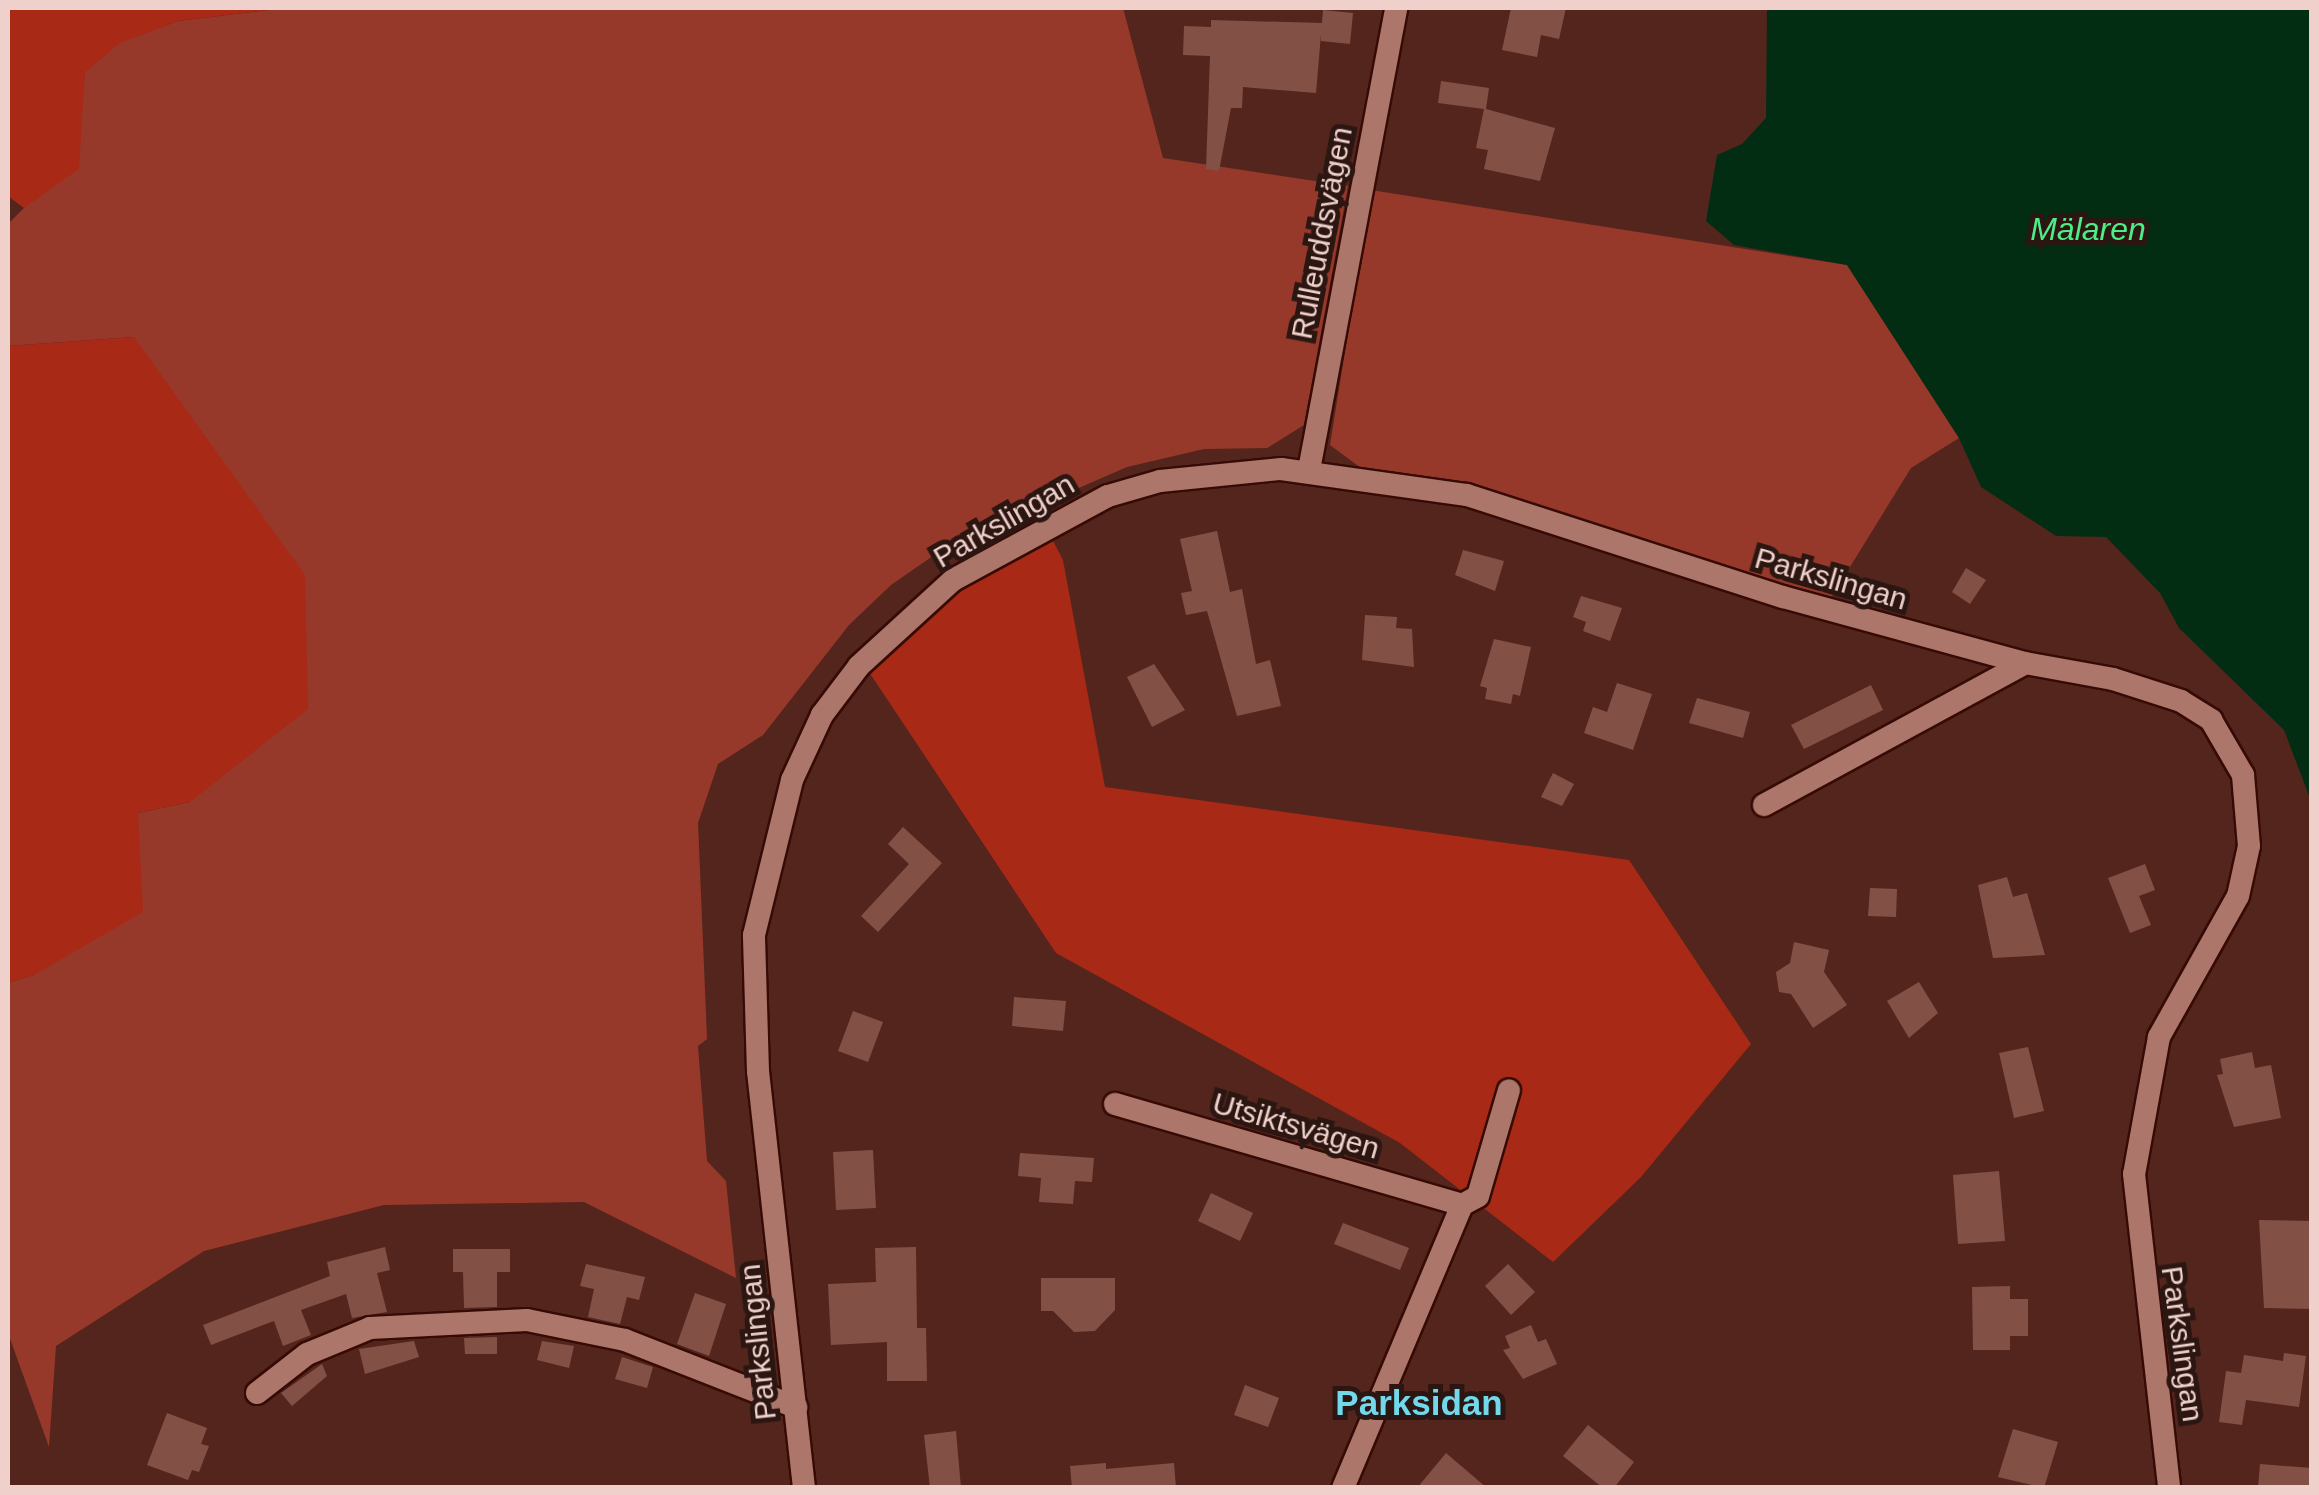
<!DOCTYPE html>
<html>
<head>
<meta charset="utf-8">
<style>
	body { margin:0 }
	#map { position:relative; width:2319px; height:1495px; overflow:hidden; background:#54251d; font-family:Helvetica,sans-serif }
	div>[style] { position:absolute }
	.green>* { inset:0; background:#97392a }
	.forest>* { inset:0; background:#a72916 }
	.water>* { inset:0; background:#032d13 }
	.building>* { inset:0; background:#835046 }
	.roads { filter:drop-shadow(2px 0 #370b05) drop-shadow(-2px 0 #370b05) drop-shadow(0 2px #370b05) drop-shadow(0 -2px #370b05) }
	.street>* { height:22px; margin:-11px; padding:0 11px; transform-origin:11px; border-radius:11px; background:#ad766b }
	span { translate:-50% -50%; white-space:nowrap; text-align:center; line-height:1.15; -webkit-text-stroke:10px #2b1612; paint-order:stroke }
	.street-label { font-size:30px; color:#efd0ca }
	.water-label { font-size:32px; color:#4bee87; font-style:italic }
	.quarter-label { font-size:35px; color:#72d9ed; font-weight:700 }
	.frame { position:absolute; inset:0; border:10px solid #efd0ca; pointer-events:none }
</style>
</head>
<body>
<div id="map">
	<div class="green">
		<i style="clip-path:polygon(286px 8px,1123px 8px,1163px 158px,1348px 186px,1304px 425px,1267px 448px,1204px 449px,1127px 467px,950px 544px,891px 585px,849px 625px,763px 735px,718px 764px,698px 823px,707px 1039px,698px 1046px,707px 1161px,726px 1181px,736px 1278px,584px 1202px,384px 1205px,204px 1251px,56px 1346px,49px 1447px,8px 1333px,8px 983px,34px 975px,138px 813px,190px 802px,134px 337px,8px 346px,8px 224px,24px 208px,81px 113px,85px 71px,120px 42px,178px 21px)"></i>
		<i style="clip-path:polygon(1371px 190px,1847px 265px,1959px 438px,1911px 468px,1829px 601px,1487px 489px,1365px 471px,1330px 445px)"></i>
	</div>
	<div class="forest">
		<i style="clip-path:polygon(8px 8px,286px 8px,178px 21px,120px 43px,85px 72px,79px 169px,24px 208px,8px 196px)"></i>
		<i style="clip-path:polygon(134px 337px,305px 575px,308px 709px,190px 802px,138px 813px,143px 912px,34px 975px,8px 983px,8px 346px)"></i>
		<i style="clip-path:polygon(1051px 537px,1063px 560px,1105px 787px,1629px 860px,1751px 1044px,1641px 1177px,1553px 1262px,1400px 1143px,1056px 953px,867px 669px,952px 593px)"></i>
	</div>
	<div class="water">
		<i style="clip-path:polygon(1767px 8px,2311px 8px,2311px 801px,2284px 730px,2179px 628px,2160px 593px,2106px 537px,2056px 536px,1981px 487px,1959px 438px,1847px 265px,1734px 245px,1706px 221px,1717px 155px,1742px 144px,1766px 118px)"></i>
	</div>
	<div class="building">
		<i style="clip-path:polygon(1511px 8px,1566px 8px,1559px 39px,1541px 35px,1537px 57px,1502px 50px)"></i>
		<i style="clip-path:polygon(1323px 10px,1353px 13px,1350px 44px,1321px 41px,1321px 34px,1316px 93px,1243px 87px,1242px 108px,1231px 108px,1219px 171px,1206px 169px,1210px 56px,1183px 55px,1184px 26px,1211px 27px,1211px 20px,1322px 23px)"></i>
		<i style="clip-path:polygon(1441px 81px,1489px 88px,1486px 109px,1555px 128px,1540px 181px,1484px 169px,1488px 150px,1476px 148px,1484px 109px,1438px 103px)"></i>
		<i style="clip-path:polygon(1217px 531px,1230px 592px,1242px 589px,1256px 664px,1270px 660px,1281px 706px,1237px 716px,1207px 611px,1186px 615px,1181px 593px,1192px 591px,1180px 539px)"></i>
		<i style="clip-path:polygon(1463px 550px,1504px 561px,1495px 591px,1455px 575px)"></i>
		<i style="clip-path:polygon(1966px 568px,1986px 580px,1970px 604px,1952px 592px)"></i>
		<i style="clip-path:polygon(1581px 596px,1622px 608px,1610px 641px,1583px 631px,1586px 622px,1573px 617px)"></i>
		<i style="clip-path:polygon(1365px 615px,1397px 617px,1396px 628px,1412px 629px,1414px 667px,1362px 660px)"></i>
		<i style="clip-path:polygon(1494px 639px,1531px 647px,1520px 696px,1513px 694px,1511px 704px,1485px 699px,1487px 688px,1480px 686px)"></i>
		<i style="clip-path:polygon(1154px 664px,1185px 710px,1152px 727px,1127px 677px)"></i>
		<i style="clip-path:polygon(1617px 683px,1652px 694px,1633px 750px,1584px 733px,1593px 707px,1607px 712px)"></i>
		<i style="clip-path:polygon(1871px 685px,1883px 710px,1804px 749px,1791px 725px)"></i>
		<i style="clip-path:polygon(1697px 698px,1750px 712px,1743px 738px,1689px 723px)"></i>
		<i style="clip-path:polygon(1553px 773px,1574px 784px,1562px 806px,1541px 797px)"></i>
		<i style="clip-path:polygon(903px 827px,942px 863px,878px 932px,861px 916px,909px 864px,888px 844px)"></i>
		<i style="clip-path:polygon(2145px 864px,2155px 890px,2139px 896px,2151px 925px,2130px 933px,2108px 878px)"></i>
		<i style="clip-path:polygon(2007px 877px,2013px 897px,2027px 893px,2045px 955px,1993px 958px,1978px 885px)"></i>
		<i style="clip-path:polygon(1870px 888px,1897px 889px,1896px 917px,1868px 916px)"></i>
		<i style="clip-path:polygon(1794px 942px,1829px 950px,1824px 972px,1847px 1005px,1813px 1028px,1791px 994px,1779px 992px,1776px 972px,1790px 963px)"></i>
		<i style="clip-path:polygon(1919px 982px,1938px 1013px,1909px 1038px,1887px 1001px)"></i>
		<i style="clip-path:polygon(1014px 997px,1066px 1001px,1063px 1031px,1012px 1026px)"></i>
		<i style="clip-path:polygon(853px 1011px,883px 1022px,868px 1062px,838px 1051px)"></i>
		<i style="clip-path:polygon(2028px 1047px,2044px 1111px,2014px 1118px,1999px 1053px)"></i>
		<i style="clip-path:polygon(2252px 1052px,2255px 1068px,2271px 1065px,2281px 1118px,2234px 1127px,2217px 1075px,2223px 1074px,2220px 1059px)"></i>
		<i style="clip-path:polygon(873px 1150px,876px 1208px,836px 1210px,833px 1152px)"></i>
		<i style="clip-path:polygon(1020px 1153px,1094px 1158px,1092px 1182px,1075px 1181px,1073px 1204px,1039px 1202px,1041px 1178px,1018px 1176px)"></i>
		<i style="clip-path:polygon(1999px 1171px,2005px 1241px,1958px 1244px,1953px 1175px)"></i>
		<i style="clip-path:polygon(1211px 1193px,1253px 1213px,1240px 1241px,1198px 1221px)"></i>
		<i style="clip-path:polygon(2259px 1220px,2312px 1221px,2312px 1309px,2264px 1308px)"></i>
		<i style="clip-path:polygon(1343px 1223px,1409px 1248px,1400px 1270px,1334px 1244px)"></i>
		<i style="clip-path:polygon(385px 1247px,390px 1270px,377px 1273px,387px 1312px,352px 1318px,346px 1294px,301px 1310px,311px 1335px,283px 1346px,274px 1321px,211px 1345px,203px 1325px,330px 1276px,327px 1262px)"></i>
		<i style="clip-path:polygon(916px 1247px,917px 1328px,926px 1328px,927px 1381px,887px 1381px,887px 1342px,831px 1345px,828px 1284px,876px 1282px,875px 1248px)"></i>
		<i style="clip-path:polygon(453px 1249px,510px 1249px,510px 1272px,497px 1272px,497px 1307px,464px 1308px,463px 1272px,453px 1272px)"></i>
		<i style="clip-path:polygon(586px 1264px,645px 1277px,639px 1300px,627px 1297px,620px 1324px,588px 1317px,594px 1289px,580px 1286px)"></i>
		<i style="clip-path:polygon(1508px 1264px,1535px 1292px,1511px 1315px,1485px 1286px)"></i>
		<i style="clip-path:polygon(1041px 1278px,1115px 1278px,1115px 1310px,1095px 1331px,1074px 1332px,1053px 1311px,1041px 1311px)"></i>
		<i style="clip-path:polygon(2010px 1286px,2010px 1299px,2028px 1299px,2028px 1336px,2010px 1336px,2010px 1350px,1973px 1350px,1972px 1287px)"></i>
		<i style="clip-path:polygon(695px 1293px,726px 1304px,709px 1356px,677px 1344px)"></i>
		<i style="clip-path:polygon(1531px 1325px,1538px 1342px,1546px 1339px,1557px 1364px,1523px 1379px,1503px 1350px,1510px 1348px,1505px 1336px)"></i>
		<i style="clip-path:polygon(497px 1337px,497px 1354px,465px 1354px,464px 1338px)"></i>
		<i style="clip-path:polygon(414px 1341px,419px 1357px,365px 1374px,359px 1349px)"></i>
		<i style="clip-path:polygon(542px 1341px,574px 1346px,569px 1368px,537px 1360px)"></i>
		<i style="clip-path:polygon(2284px 1353px,2306px 1356px,2299px 1407px,2246px 1400px,2242px 1425px,2219px 1422px,2226px 1371px,2241px 1373px,2244px 1355px,2283px 1361px)"></i>
		<i style="clip-path:polygon(622px 1357px,653px 1367px,647px 1388px,615px 1379px)"></i>
		<i style="clip-path:polygon(322px 1364px,327px 1376px,292px 1406px,281px 1393px)"></i>
		<i style="clip-path:polygon(1245px 1385px,1279px 1398px,1268px 1427px,1234px 1415px)"></i>
		<i style="clip-path:polygon(167px 1413px,207px 1428px,201px 1444px,209px 1446px,199px 1472px,192px 1470px,188px 1480px,147px 1465px)"></i>
		<i style="clip-path:polygon(1588px 1425px,1634px 1462px,1614px 1488px,1603px 1488px,1563px 1456px)"></i>
		<i style="clip-path:polygon(2013px 1429px,2058px 1442px,2044px 1488px,1998px 1477px)"></i>
		<i style="clip-path:polygon(956px 1431px,961px 1488px,930px 1488px,924px 1435px)"></i>
		<i style="clip-path:polygon(1446px 1453px,1487px 1488px,1417px 1488px)"></i>
		<i style="clip-path:polygon(1106px 1463px,1106px 1469px,1174px 1463px,1176px 1488px,1072px 1488px,1070px 1466px)"></i>
		<i style="clip-path:polygon(2260px 1464px,2312px 1468px,2312px 1488px,2258px 1488px)"></i>
	</div>
	<div class="roads">
		<div class="street">
			<i style="left:1309px;top:470px;width:470px;rotate:-79.3deg"></i>
			<i style="left:1764px;top:805px;width:297px;rotate:-28.5deg"></i>
			<i style="left:1115px;top:1104px;width:361px;rotate:16.2deg"></i>
			<i style="left:257px;top:1393px;width:63px;rotate:-38deg"></i>
			<i style="left:307px;top:1354px;width:68px;rotate:-22.4deg"></i>
			<i style="left:370px;top:1328px;width:157px;rotate:-2.9deg"></i>
			<i style="left:527px;top:1320px;width:100px;rotate:11.5deg"></i>
			<i style="left:625px;top:1340px;width:184px;rotate:21.4deg"></i>
			<i style="left:804px;top:1488px;width:419px;rotate:-96.3deg"></i>
			<i style="left:758px;top:1072px;width:137px;rotate:-91.7deg"></i>
			<i style="left:754px;top:935px;width:160px;rotate:-76.2deg"></i>
			<i style="left:792px;top:780px;width:72px;rotate:-65.2deg"></i>
			<i style="left:822px;top:715px;width:61px;rotate:-52.9deg"></i>
			<i style="left:859px;top:666px;width:127px;rotate:-42.5deg"></i>
			<i style="left:953px;top:580px;width:176px;rotate:-28.5deg"></i>
			<i style="left:1108px;top:496px;width:54px;rotate:-16.1deg"></i>
			<i style="left:1160px;top:481px;width:122px;rotate:-5.7deg"></i>
			<i style="left:1281px;top:469px;width:188px;rotate:8deg"></i>
			<i style="left:1467px;top:495px;width:332px;rotate:17.9deg"></i>
			<i style="left:1783px;top:597px;width:251px;rotate:15.3deg"></i>
			<i style="left:2025px;top:663px;width:89px;rotate:10.3deg"></i>
			<i style="left:2113px;top:679px;width:71px;rotate:17.9deg"></i>
			<i style="left:2181px;top:701px;width:36px;rotate:32deg"></i>
			<i style="left:2211px;top:720px;width:64px;rotate:59.8deg"></i>
			<i style="left:2243px;top:775px;width:71px;rotate:85.2deg"></i>
			<i style="left:2249px;top:846px;width:51px;rotate:102.4deg"></i>
			<i style="left:2238px;top:896px;width:162px;rotate:119.3deg"></i>
			<i style="left:2159px;top:1037px;width:139px;rotate:100.3deg"></i>
			<i style="left:2134px;top:1174px;width:316px;rotate:83.6deg"></i>
			<i style="left:1343px;top:1488px;width:307px;rotate:-67.2deg"></i>
			<i style="left:1462px;top:1205px;width:18px;rotate:-29deg"></i>
			<i style="left:1478px;top:1196px;width:110px;rotate:-73.7deg"></i>
		</div>
	</div>
	<div class="street-label">
		<span style="left:1322px;top:233px;rotate:-79deg">Rulleuddsvägen</span>
		<span style="left:1004px;top:521px;rotate:-30deg">Parkslingan</span>
		<span style="left:1831px;top:579px;rotate:16deg">Parkslingan</span>
		<span style="left:1296px;top:1126px;rotate:16deg">Utsiktsvägen</span>
		<span style="left:758px;top:1342px;rotate:-96deg">Parkslingan</span>
		<span style="left:2182px;top:1344px;rotate:82deg">Parkslingan</span>
	</div>
	<div class="water-label">
		<span style="left:2088px;top:229px">Mälaren</span>
	</div>
	<div class="quarter-label">
		<span style="left:1419px;top:1403px">Parksidan</span>
	</div>
	<div class="frame"></div>
</div>
</body>
</html>
